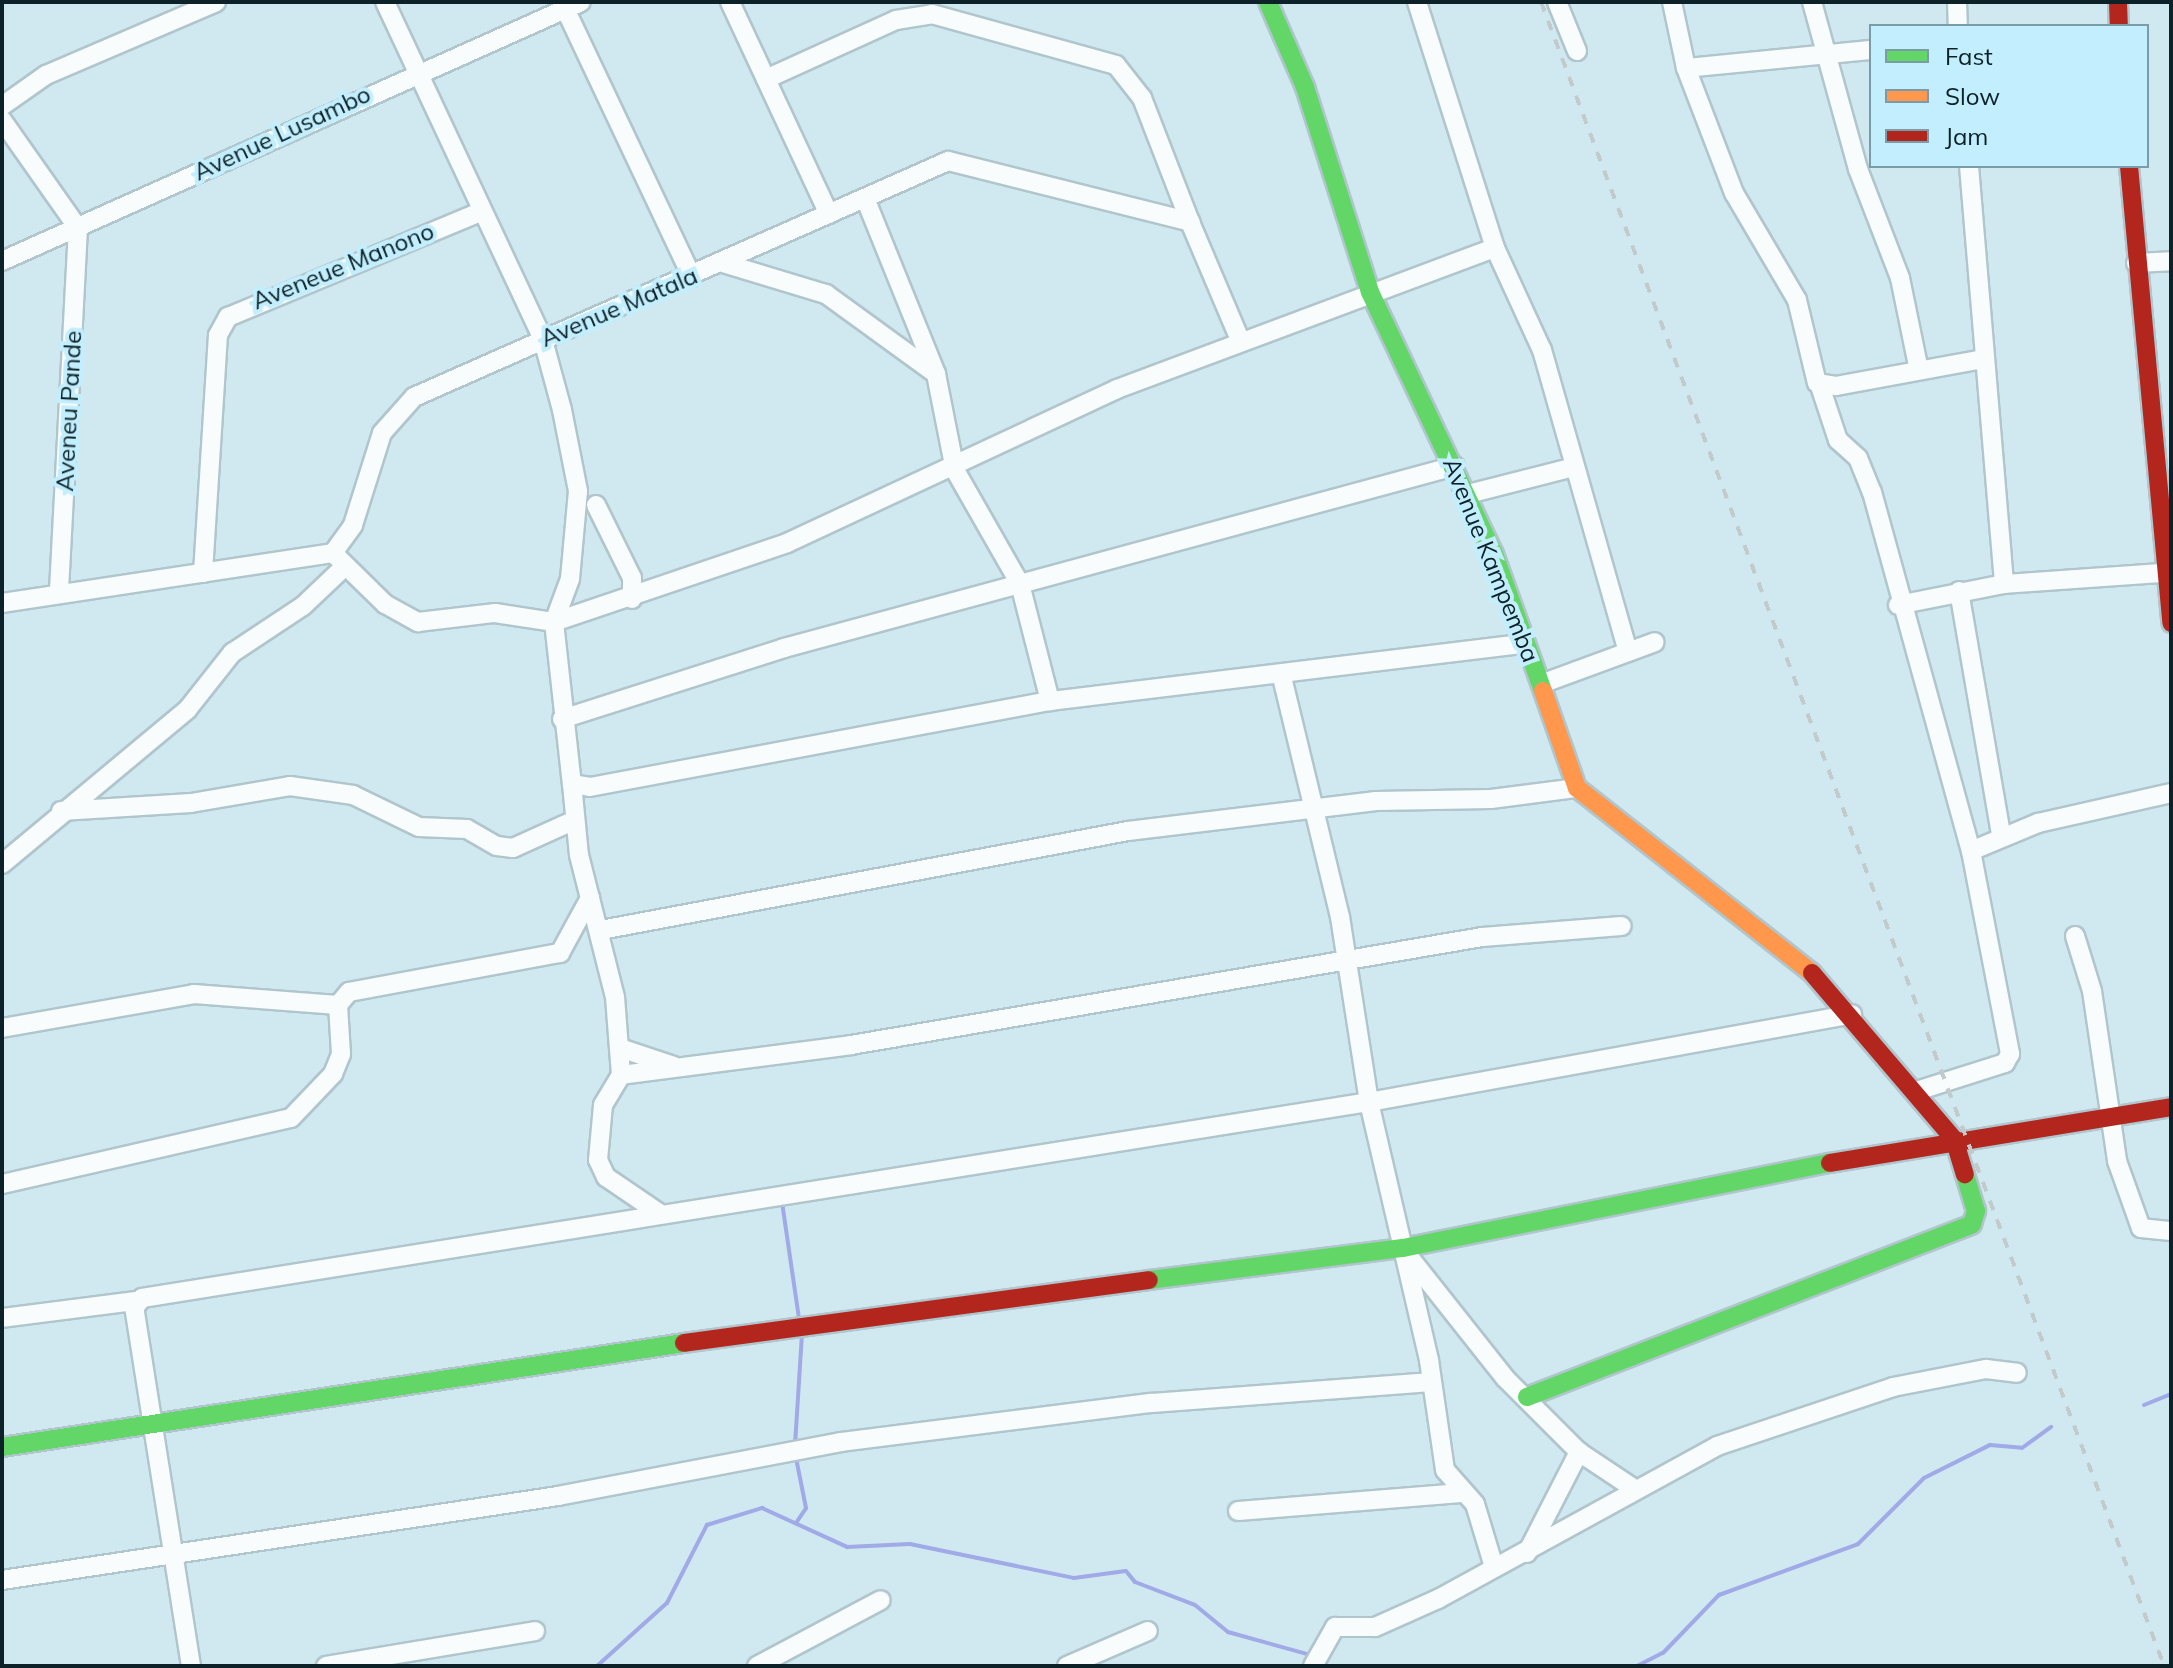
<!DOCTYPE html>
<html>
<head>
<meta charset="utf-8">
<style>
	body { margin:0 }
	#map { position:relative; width:2173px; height:1668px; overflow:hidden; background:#d0e8f0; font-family:Mulish,sans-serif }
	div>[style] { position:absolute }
	.stream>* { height:4px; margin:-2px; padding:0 2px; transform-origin:2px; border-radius:2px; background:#9faae6 }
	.roads { filter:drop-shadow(2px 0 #b0c5cc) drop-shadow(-2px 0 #b0c5cc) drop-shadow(0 2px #b0c5cc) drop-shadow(0 -2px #b0c5cc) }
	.street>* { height:18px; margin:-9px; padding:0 9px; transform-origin:9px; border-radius:9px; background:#f8fcfd }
	.fast>* { height:18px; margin:-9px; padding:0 9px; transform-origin:9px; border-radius:9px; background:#63d668 }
	.slow>* { height:18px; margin:-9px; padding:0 9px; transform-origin:9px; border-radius:9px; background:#ff974d }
	.jam>* { height:18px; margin:-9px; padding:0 9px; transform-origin:9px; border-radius:9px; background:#b3261e }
	.rail>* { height:4px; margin-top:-2px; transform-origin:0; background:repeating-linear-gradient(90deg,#c2cacc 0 10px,transparent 0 20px) }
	span { translate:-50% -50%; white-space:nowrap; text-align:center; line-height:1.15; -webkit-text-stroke:8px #c3eefd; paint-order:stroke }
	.street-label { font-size:24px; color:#0c2228 }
	.frame { position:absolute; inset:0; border:4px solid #0c2228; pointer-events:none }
	.legend { position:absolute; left:1869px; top:24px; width:280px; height:144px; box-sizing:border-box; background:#c3eefd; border:2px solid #7a9ca8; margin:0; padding:10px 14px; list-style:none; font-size:24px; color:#0c2228 }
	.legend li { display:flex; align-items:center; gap:16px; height:40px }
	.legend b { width:40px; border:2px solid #7a9ca8 }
</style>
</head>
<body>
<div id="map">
	<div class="stream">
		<i style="left:782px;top:1202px;width:117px;rotate:81.7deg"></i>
		<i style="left:2144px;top:1405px;width:29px;rotate:-22deg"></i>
		<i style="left:795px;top:1445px;width:110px;rotate:-86.4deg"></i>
		<i style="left:796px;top:1523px;width:18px;rotate:-56deg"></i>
		<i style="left:806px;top:1508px;width:51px;rotate:-101.3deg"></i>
		<i style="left:597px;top:1666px;width:94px;rotate:-42deg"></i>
		<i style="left:667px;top:1603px;width:88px;rotate:-62.9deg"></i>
		<i style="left:707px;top:1525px;width:58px;rotate:-17.2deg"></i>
		<i style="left:762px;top:1508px;width:94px;rotate:24.6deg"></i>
		<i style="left:847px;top:1547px;width:63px;rotate:-2.7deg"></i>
		<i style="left:910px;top:1544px;width:167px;rotate:11.7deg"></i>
		<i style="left:1074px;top:1578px;width:52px;rotate:-7.7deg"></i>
		<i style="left:1126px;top:1571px;width:14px;rotate:51deg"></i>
		<i style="left:1135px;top:1582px;width:64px;rotate:21deg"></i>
		<i style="left:1195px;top:1605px;width:43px;rotate:39.3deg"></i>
		<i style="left:1228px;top:1632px;width:89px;rotate:15.6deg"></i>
		<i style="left:1637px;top:1666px;width:29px;rotate:-27deg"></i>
		<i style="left:1663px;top:1653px;width:81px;rotate:-46deg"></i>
		<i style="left:1719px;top:1595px;width:148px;rotate:-20.1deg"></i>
		<i style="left:1858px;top:1544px;width:93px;rotate:-45deg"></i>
		<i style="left:1924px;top:1478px;width:74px;rotate:-26.6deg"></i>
		<i style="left:1990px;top:1445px;width:32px;rotate:5deg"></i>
		<i style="left:2022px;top:1448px;width:36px;rotate:-36deg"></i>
	</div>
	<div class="roads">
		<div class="street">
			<i style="left:385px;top:2px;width:373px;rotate:64.9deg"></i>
			<i style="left:543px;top:340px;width:73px;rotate:74.8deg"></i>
			<i style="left:562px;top:410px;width:83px;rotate:78.8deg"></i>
			<i style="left:578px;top:491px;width:88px;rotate:95.2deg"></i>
			<i style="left:570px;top:579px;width:46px;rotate:110.4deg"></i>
			<i style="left:554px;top:622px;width:163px;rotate:83.7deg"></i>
			<i style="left:572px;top:784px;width:18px;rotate:9deg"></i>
			<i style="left:590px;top:787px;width:468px;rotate:-10.6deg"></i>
			<i style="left:1050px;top:701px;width:476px;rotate:-6.9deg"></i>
			<i style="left:562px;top:2px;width:304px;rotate:64.7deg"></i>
			<i style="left:730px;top:2px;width:234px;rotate:65deg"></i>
			<i style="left:1557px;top:2px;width:53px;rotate:67.8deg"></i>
			<i style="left:1672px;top:2px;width:67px;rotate:78deg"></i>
			<i style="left:1686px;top:68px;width:134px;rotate:69deg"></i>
			<i style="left:1734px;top:193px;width:124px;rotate:59.5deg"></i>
			<i style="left:1797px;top:300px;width:85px;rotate:76.5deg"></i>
			<i style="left:1817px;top:383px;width:19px;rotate:9deg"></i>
			<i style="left:1836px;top:386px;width:149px;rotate:-10.4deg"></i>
			<i style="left:1812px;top:2px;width:173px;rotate:74.6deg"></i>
			<i style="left:1858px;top:169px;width:117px;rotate:68.9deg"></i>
			<i style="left:1900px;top:278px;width:90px;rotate:78.4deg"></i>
			<i style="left:1957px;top:2px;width:24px;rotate:88deg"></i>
			<i style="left:1686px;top:68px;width:186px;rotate:-5.6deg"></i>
			<i style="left:766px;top:79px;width:143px;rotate:-24.4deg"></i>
			<i style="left:896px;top:20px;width:36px;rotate:-9deg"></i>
			<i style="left:932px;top:14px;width:191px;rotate:15.5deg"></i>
			<i style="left:1116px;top:65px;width:42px;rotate:51.8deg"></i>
			<i style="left:1142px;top:98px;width:133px;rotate:68.8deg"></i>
			<i style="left:2px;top:106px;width:54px;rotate:-35.2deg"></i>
			<i style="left:46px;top:75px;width:185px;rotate:-23.2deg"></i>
			<i style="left:2px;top:120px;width:132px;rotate:54.9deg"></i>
			<i style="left:78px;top:228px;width:366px;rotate:93deg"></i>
			<i style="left:1969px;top:166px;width:419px;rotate:85.2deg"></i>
			<i style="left:2004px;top:584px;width:159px;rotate:-4deg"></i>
			<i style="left:865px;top:198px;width:190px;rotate:68deg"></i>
			<i style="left:936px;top:374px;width:98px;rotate:78.8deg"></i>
			<i style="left:955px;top:470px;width:131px;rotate:60.3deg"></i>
			<i style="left:1020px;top:584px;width:121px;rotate:75.6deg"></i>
			<i style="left:1495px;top:248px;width:112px;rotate:65.3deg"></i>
			<i style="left:1542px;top:350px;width:314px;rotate:74.1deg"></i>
			<i style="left:2px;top:261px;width:634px;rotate:-24.1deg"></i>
			<i style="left:723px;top:263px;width:108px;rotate:16.8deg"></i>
			<i style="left:826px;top:294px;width:136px;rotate:36deg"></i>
			<i style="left:2136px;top:263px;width:35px;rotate:-3deg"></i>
			<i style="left:1820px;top:386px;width:57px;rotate:71.6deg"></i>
			<i style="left:1838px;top:440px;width:27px;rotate:42deg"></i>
			<i style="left:1858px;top:458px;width:37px;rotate:68deg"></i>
			<i style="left:1872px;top:492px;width:372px;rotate:74.6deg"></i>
			<i style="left:1971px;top:851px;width:207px;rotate:79.1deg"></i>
			<i style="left:2010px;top:1054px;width:10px;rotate:119deg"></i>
			<i style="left:2005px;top:1063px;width:89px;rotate:162.4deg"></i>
			<i style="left:1468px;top:494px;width:109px;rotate:-14.3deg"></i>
			<i style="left:596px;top:505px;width:81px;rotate:63.7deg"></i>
			<i style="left:632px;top:578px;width:21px;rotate:90deg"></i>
			<i style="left:333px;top:553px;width:73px;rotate:44.4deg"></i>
			<i style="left:385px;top:604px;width:38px;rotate:29deg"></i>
			<i style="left:418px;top:622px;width:78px;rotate:-6.7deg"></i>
			<i style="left:495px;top:613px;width:60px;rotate:8.7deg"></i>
			<i style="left:554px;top:622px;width:246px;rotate:-18.7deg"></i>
			<i style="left:787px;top:543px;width:364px;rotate:-25deg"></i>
			<i style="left:1117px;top:389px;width:403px;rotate:-20.5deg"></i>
			<i style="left:1495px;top:248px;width:258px;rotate:-107.6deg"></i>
			<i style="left:203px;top:573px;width:238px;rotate:-86.4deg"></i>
			<i style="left:218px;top:335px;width:21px;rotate:-61deg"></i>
			<i style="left:228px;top:317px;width:273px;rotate:-22.6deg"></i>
			<i style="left:1959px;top:591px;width:248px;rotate:80.2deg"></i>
			<i style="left:2px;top:603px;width:335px;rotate:-8.6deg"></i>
			<i style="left:333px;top:553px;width:34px;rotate:-54deg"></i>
			<i style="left:353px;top:525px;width:96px;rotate:-72.5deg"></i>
			<i style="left:382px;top:433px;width:48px;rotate:-48.4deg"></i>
			<i style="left:414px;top:397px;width:584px;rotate:-23.84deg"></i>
			<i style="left:948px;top:161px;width:250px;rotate:14.1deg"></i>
			<i style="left:1190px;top:222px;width:128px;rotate:67deg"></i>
			<i style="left:1898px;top:605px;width:108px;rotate:-11.2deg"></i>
			<i style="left:1541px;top:684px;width:121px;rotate:-20.2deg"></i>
			<i style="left:562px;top:719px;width:233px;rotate:-17.7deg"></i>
			<i style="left:784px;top:648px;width:695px;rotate:-15.18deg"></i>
			<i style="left:572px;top:784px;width:71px;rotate:84.4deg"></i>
			<i style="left:579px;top:855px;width:146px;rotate:75.8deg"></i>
			<i style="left:615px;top:997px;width:78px;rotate:85.6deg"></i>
			<i style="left:61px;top:811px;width:130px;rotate:-3.5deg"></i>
			<i style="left:191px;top:803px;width:100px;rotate:-9.7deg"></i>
			<i style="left:290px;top:786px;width:64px;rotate:8.1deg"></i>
			<i style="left:353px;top:795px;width:73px;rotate:25.9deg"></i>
			<i style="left:419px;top:827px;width:48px;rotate:2.4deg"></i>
			<i style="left:467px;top:829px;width:34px;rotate:30deg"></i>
			<i style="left:497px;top:846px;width:16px;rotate:7deg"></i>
			<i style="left:513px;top:848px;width:68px;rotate:-24.3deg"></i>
			<i style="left:1971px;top:851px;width:73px;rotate:-22.7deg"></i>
			<i style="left:2038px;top:823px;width:136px;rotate:-12.7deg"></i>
			<i style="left:2px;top:864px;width:241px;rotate:-39.8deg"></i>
			<i style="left:187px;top:710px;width:73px;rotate:-51.7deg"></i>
			<i style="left:232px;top:653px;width:85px;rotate:-33.5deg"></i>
			<i style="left:303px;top:606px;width:55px;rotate:-43.5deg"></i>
			<i style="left:601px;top:930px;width:536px;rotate:-10.64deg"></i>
			<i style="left:1128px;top:831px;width:250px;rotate:-6.9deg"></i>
			<i style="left:1376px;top:801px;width:115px;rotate:-1deg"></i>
			<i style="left:1491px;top:799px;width:87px;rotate:-7.3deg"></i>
			<i style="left:2075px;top:936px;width:58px;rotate:72.8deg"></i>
			<i style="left:2092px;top:991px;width:172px;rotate:81.6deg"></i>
			<i style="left:2117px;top:1161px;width:71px;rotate:70.3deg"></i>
			<i style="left:2141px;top:1228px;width:30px;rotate:6deg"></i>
			<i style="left:2px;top:1028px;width:195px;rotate:-10deg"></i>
			<i style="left:194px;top:994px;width:144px;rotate:4.4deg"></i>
			<i style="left:620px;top:1048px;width:57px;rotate:18.4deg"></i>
			<i style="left:2px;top:1184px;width:296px;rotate:-12.9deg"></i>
			<i style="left:291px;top:1118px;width:61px;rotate:-46.3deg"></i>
			<i style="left:333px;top:1074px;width:22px;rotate:-68deg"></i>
			<i style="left:341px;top:1054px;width:49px;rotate:-93.5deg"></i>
			<i style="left:338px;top:1005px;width:17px;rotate:-50deg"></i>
			<i style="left:349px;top:992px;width:215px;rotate:-10.5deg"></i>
			<i style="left:560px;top:953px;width:63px;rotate:-61.4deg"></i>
			<i style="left:659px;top:1213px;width:64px;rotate:-145.8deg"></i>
			<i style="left:606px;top:1177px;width:19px;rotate:-115deg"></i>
			<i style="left:598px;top:1160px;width:55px;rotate:-84.8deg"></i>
			<i style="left:603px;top:1105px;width:35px;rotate:-59deg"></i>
			<i style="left:621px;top:1075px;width:232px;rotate:-7.4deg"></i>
			<i style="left:851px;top:1045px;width:640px;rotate:-9.71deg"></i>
			<i style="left:1482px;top:937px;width:140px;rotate:-4.5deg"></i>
			<i style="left:1406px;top:1253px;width:159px;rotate:51.6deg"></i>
			<i style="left:1505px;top:1378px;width:105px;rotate:45deg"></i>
			<i style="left:1579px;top:1452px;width:65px;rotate:33.7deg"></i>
			<i style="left:2px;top:1318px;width:134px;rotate:-7.3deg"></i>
			<i style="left:1238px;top:1511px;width:227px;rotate:-4.6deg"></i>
			<i style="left:1527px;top:1553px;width:114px;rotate:-62.8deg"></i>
			<i style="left:1494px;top:1567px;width:66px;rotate:-106.8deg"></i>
			<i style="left:1475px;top:1504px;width:45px;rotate:-131.4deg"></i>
			<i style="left:1445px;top:1470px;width:111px;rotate:-98.3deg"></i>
			<i style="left:1429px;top:1360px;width:265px;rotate:-103.1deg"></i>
			<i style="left:1369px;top:1102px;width:491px;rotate:-10.3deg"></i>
			<i style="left:2px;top:1580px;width:562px;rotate:-8.59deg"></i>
			<i style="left:558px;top:1496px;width:288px;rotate:-10.8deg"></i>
			<i style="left:841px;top:1442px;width:312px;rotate:-7.2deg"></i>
			<i style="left:1151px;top:1403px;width:279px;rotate:-4.3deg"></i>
			<i style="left:191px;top:1666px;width:363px;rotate:-99deg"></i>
			<i style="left:134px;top:1308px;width:13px;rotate:-51deg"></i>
			<i style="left:142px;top:1298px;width:1243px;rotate:-9.08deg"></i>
			<i style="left:1369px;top:1102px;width:187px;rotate:-98.9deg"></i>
			<i style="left:1340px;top:917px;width:247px;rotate:-103.6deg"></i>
			<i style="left:326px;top:1666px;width:212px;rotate:-9.5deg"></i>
			<i style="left:757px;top:1666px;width:140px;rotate:-28deg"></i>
			<i style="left:1067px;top:1666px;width:88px;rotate:-23.4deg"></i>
			<i style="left:1313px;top:1666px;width:45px;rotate:-60.6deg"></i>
			<i style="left:1335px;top:1627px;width:40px"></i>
			<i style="left:1375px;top:1627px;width:69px;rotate:-24deg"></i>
			<i style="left:1438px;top:1599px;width:318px;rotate:-28.7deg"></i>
			<i style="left:1717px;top:1446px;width:186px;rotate:-18.5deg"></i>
			<i style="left:1893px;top:1387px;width:95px;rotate:-11deg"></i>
			<i style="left:1986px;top:1369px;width:31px;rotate:7deg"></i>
		</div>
		<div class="fast">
			<i style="left:1268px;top:2px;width:93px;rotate:66.5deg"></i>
			<i style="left:1305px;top:87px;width:215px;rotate:72.4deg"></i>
			<i style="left:1370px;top:292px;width:290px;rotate:64.7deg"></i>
			<i style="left:1494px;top:554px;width:145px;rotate:70.3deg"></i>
			<i style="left:1149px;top:1280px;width:256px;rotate:-7.2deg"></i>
			<i style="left:1403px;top:1248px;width:435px;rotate:-11.3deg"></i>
			<i style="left:1527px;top:1397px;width:477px;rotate:-21.2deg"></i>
			<i style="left:1972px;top:1224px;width:14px;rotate:-73deg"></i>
			<i style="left:1976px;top:1211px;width:39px;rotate:-107deg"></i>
			<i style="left:2px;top:1447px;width:690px;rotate:-8.67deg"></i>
		</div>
		<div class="slow">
			<i style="left:1543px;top:691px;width:103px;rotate:70.7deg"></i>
			<i style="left:1577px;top:788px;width:299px;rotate:38.2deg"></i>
		</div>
		<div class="jam">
			<i style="left:2118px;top:2px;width:24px;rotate:88deg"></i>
			<i style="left:2129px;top:166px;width:459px;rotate:84.7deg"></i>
			<i style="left:1812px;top:973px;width:218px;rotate:49.5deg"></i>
			<i style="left:1954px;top:1139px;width:37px;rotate:73deg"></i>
			<i style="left:1830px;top:1163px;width:346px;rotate:-9.3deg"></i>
			<i style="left:684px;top:1343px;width:469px;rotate:-7.7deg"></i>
		</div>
	</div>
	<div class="rail">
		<i style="left:1541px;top:2px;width:1777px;rotate:69.47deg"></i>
	</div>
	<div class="street-label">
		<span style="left:282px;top:133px;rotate:-25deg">Avenue Lusambo</span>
		<span style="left:343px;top:266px;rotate:-22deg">Aveneue Manono</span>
		<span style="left:619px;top:307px;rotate:-23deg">Avenue Matala</span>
		<span style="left:69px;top:411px;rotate:-87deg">Aveneu Pande</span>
		<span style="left:1491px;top:560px;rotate:68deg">Avenue Kampemba</span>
	</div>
	<div class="frame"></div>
	<ul class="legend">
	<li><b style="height:10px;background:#63d668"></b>Fast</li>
	<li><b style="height:10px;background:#ff974d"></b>Slow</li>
	<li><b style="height:10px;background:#b3261e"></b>Jam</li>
	</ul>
</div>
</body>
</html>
